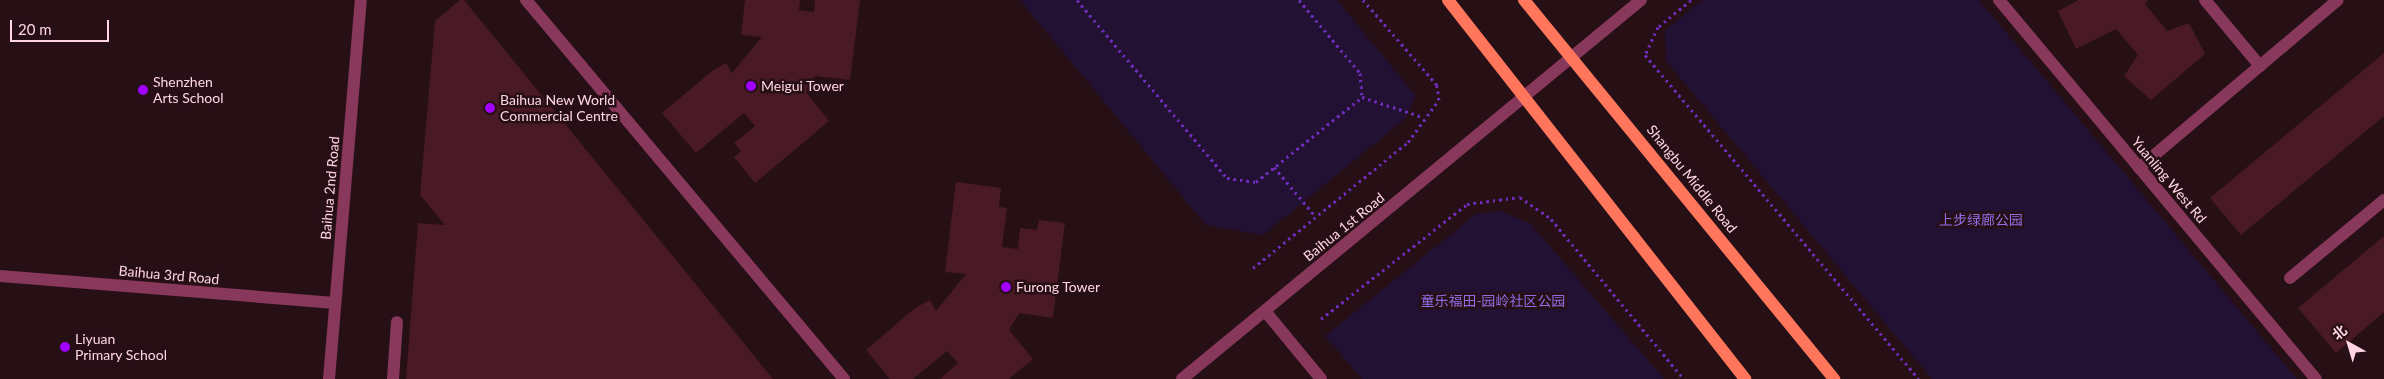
<!DOCTYPE html>
<html>
<head>
<meta charset="utf-8">
<style>
	body { margin:0 }
	#map { position:relative; width:2384px; height:379px; overflow:hidden; background:#270f16; font-family:Lato,"Noto Sans SC",sans-serif }
	div>[style] { position:absolute }
	.green>* { inset:0; background:#221132 }
	.building>* { inset:0; background:#491a26 }
	.path>* { height:3px; margin-top:-1.5px; transform-origin:0; background:repeating-linear-gradient(90deg,#702cbd 0 2.5px,transparent 0 6.5px) }
	.minor>* { height:12px; margin:-6px; padding:0 6px; transform-origin:6px; border-radius:6px; background:#88385a }
	.major>* { height:12px; margin:-6px; padding:0 6px; transform-origin:6px; border-radius:6px; background:#ff765c }
	.dots>* { width:14px; height:14px; translate:-50% -50%; box-sizing:border-box; border:2px solid #270f16; border-radius:50% }
	span { translate:-50% -50%; white-space:nowrap; text-align:center; line-height:1.15; -webkit-text-stroke:5px #270f16; paint-order:stroke }
	.poi-label { font-size:14px; color:#ffd5e4 }
	.left { translate:0 -50%; text-align:left }
	.street-label { font-size:14px; color:#ffd5e4 }
	.park-label { font-size:14px; color:#8f6de7 }
	.north { position:absolute; left:2324px; top:319px; width:50px; height:50px; -webkit-text-stroke:4px #270f16; paint-order:stroke; rotate:321deg; font-size:14px; font-weight:700; line-height:20px; text-align:center; color:#ffd5e4 }
	.north::after { content:''; display:block; margin:auto; width:18px; height:22px; background:#ffd5e4; clip-path:polygon(50% 0,100% 100%,50% 72%,0 100%) }
	.scale { position:absolute; left:10px; top:20px; width:99px; height:22px; box-sizing:border-box; border:2px solid #ffd5e4; border-top:0; padding-left:6px; font-size:15px; line-height:18px; white-space:nowrap; color:#ffd5e4; -webkit-text-stroke:4px #270f16; paint-order:stroke }
</style>
</head>
<body>
<div id="map">
	<div class="green">
		<i style="clip-path:polygon(1020px 0,1337px 0,1416px 96px,1406px 118px,1263px 235px,1206px 225px)"></i>
		<i style="clip-path:polygon(1702px 0,1979px 0,2297px 379px,1932px 379px,1666px 61px,1665px 31px)"></i>
		<i style="clip-path:polygon(1501px 211px,1531px 224px,1664px 379px,1362px 379px,1325px 336px,1476px 214px)"></i>
	</div>
	<div class="building">
		<i style="clip-path:polygon(460px 0,464px 0,773px 379px,406px 379px,418px 223px,445px 225px,420px 195px,435px 21px)"></i>
		<i style="clip-path:polygon(745px 0,800px 0,799px 10px,814px 12px,815px 0,860px 0,850px 80px,815px 76px,806px 92px,829px 121px,755px 183px,734px 157px,741px 151px,734px 143px,755px 126px,744px 113px,696px 153px,662px 113px,712px 71px,726px 63px,732px 73px,762px 37px,741px 35px)"></i>
		<i style="clip-path:polygon(2079px 0,2148px 0,2145px 4px,2167px 31px,2189px 23px,2205px 54px,2151px 100px,2124px 76px,2138px 55px,2116px 29px,2076px 49px,2058px 11px)"></i>
		<i style="clip-path:polygon(2384px 53px,2384px 116px,2241px 235px,2210px 198px)"></i>
		<i style="clip-path:polygon(956px 182px,1001px 188px,999px 207px,1007px 208px,1002px 247px,1018px 249px,1020px 228px,1037px 230px,1039px 220px,1065px 223px,1053px 318px,1019px 313px,1009px 330px,1033px 359px,1009px 379px,940px 379px,958px 363px,947px 351px,913px 379px,890px 379px,866px 350px,915px 308px,930px 300px,936px 311px,966px 274px,945px 272px)"></i>
		<i style="clip-path:polygon(2384px 236px,2384px 312px,2336px 353px,2298px 308px)"></i>
	</div>
	<div class="path">
		<i style="left:1077px;top:0;width:233px;rotate:49.9deg"></i>
		<i style="left:1227px;top:178px;width:29px;rotate:8deg"></i>
		<i style="left:1256px;top:182px;width:136px;rotate:-38.7deg"></i>
		<i style="left:1299px;top:0;width:95px;rotate:50.1deg"></i>
		<i style="left:1360px;top:73px;width:24px;rotate:85deg"></i>
		<i style="left:1691px;top:0;width:43px;rotate:140.7deg"></i>
		<i style="left:1658px;top:27px;width:31px;rotate:115deg"></i>
		<i style="left:1645px;top:55px;width:424px;rotate:49.8deg"></i>
		<i style="left:1362px;top:97px;width:64px;rotate:18.2deg"></i>
		<i style="left:1274px;top:167px;width:65px;rotate:50deg"></i>
		<i style="left:1253px;top:268px;width:200px;rotate:-39.1deg"></i>
		<i style="left:1408px;top:142px;width:52px;rotate:-53.6deg"></i>
		<i style="left:1439px;top:100px;width:15px;rotate:-98deg"></i>
		<i style="left:1437px;top:85px;width:113px;rotate:-131deg"></i>
		<i style="left:1321px;top:319px;width:186px;rotate:-38.2deg"></i>
		<i style="left:1467px;top:204px;width:53px;rotate:-7.5deg"></i>
		<i style="left:1520px;top:197px;width:38px;rotate:35deg"></i>
		<i style="left:1551px;top:219px;width:208px;rotate:50.3deg"></i>
	</div>
	<div class="minor">
		<i style="left:526px;top:0;width:495px;rotate:50deg"></i>
		<i style="left:1999px;top:0;width:494px;rotate:50.1deg"></i>
		<i style="left:2205px;top:0;width:86px;rotate:50.2deg"></i>
		<i style="left:2139px;top:168px;width:260px;rotate:-40.2deg"></i>
		<i style="left:0;top:276px;width:336px;rotate:4.6deg"></i>
		<i style="left:2290px;top:278px;width:122px;rotate:-39.7deg"></i>
		<i style="left:1265px;top:311px;width:88px;rotate:50.5deg"></i>
		<i style="left:329px;top:379px;width:380px;rotate:-85.2deg"></i>
		<i style="left:393px;top:379px;width:57px;rotate:-86deg"></i>
		<i style="left:1182px;top:379px;width:595px;rotate:-39.55deg"></i>
	</div>
	<div class="major">
		<i style="left:1448px;top:0;width:482px;rotate:51.9deg"></i>
		<i style="left:1524px;top:0;width:490px;rotate:50.7deg"></i>
	</div>
	<div class="dots">
		<i style="left:751px;top:86px;background:#a301ff"></i>
		<i style="left:143px;top:90px;background:#a301ff"></i>
		<i style="left:490px;top:108px;background:#a301ff"></i>
		<i style="left:1006px;top:287px;background:#a301ff"></i>
		<i style="left:65px;top:347px;background:#a301ff"></i>
	</div>
	<div class="poi-label">
		<span class="left" style="left:153px;top:90px">Shenzhen<br>Arts School</span>
		<span class="left" style="left:761px;top:86px">Meigui Tower</span>
		<span class="left" style="left:500px;top:108px">Baihua New World<br>Commercial Centre</span>
		<span class="left" style="left:1016px;top:287px">Furong Tower</span>
		<span class="left" style="left:75px;top:347px">Liyuan<br>Primary School</span>
	</div>
	<div class="street-label">
		<span style="left:1692px;top:179px;rotate:51deg">Shangbu Middle Road</span>
		<span style="left:2169px;top:180px;rotate:50deg">Yuanling West Rd</span>
		<span style="left:330px;top:188px;rotate:-85deg">Baihua 2nd Road</span>
		<span style="left:1344px;top:227px;rotate:-39deg">Baihua 1st Road</span>
		<span style="left:169px;top:275px;rotate:5deg">Baihua 3rd Road</span>
	</div>
	<div class="park-label">
		<span style="left:1981px;top:220px">上步绿廊公园</span>
		<span style="left:1493px;top:301px">童乐福田-园岭社区公园</span>
	</div>
	<div class="north">北</div>
	<div class="scale">20 m</div>
</div>
</body>
</html>
